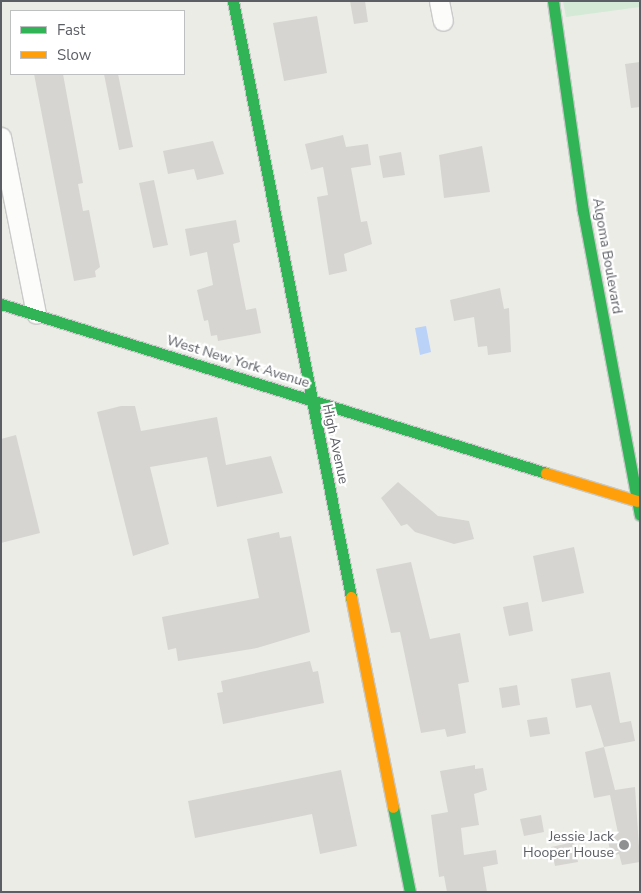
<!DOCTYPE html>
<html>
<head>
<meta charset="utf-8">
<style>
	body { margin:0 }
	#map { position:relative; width:641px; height:893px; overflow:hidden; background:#ecece7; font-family:"Nunito Sans",sans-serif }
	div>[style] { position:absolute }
	.green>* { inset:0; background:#d4e9d6 }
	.water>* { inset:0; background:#bad1f8 }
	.building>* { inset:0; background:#d6d5d1 }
	.roads { filter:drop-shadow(1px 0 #c9cac9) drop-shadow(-1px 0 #c9cac9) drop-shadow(0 1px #c9cac9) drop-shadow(0 -1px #c9cac9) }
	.street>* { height:19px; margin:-9.5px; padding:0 9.5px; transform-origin:9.5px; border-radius:9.5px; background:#fcfcfb }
	.fast>* { height:11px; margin:-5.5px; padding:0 5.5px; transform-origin:5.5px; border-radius:5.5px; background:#30b455 }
	.slow>* { height:11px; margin:-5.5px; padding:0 5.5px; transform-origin:5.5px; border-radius:5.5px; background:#ff9f0a }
	.dots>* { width:14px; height:14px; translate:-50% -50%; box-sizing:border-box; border:2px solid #fff; border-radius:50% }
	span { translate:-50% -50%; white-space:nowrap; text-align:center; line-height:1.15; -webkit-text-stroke:4.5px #fff; paint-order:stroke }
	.street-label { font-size:14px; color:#5c5e65 }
	.poi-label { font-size:14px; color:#5c5e65 }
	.right { translate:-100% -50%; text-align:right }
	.frame { position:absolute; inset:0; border:2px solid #5c5e65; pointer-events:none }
	.legend { position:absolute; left:10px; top:10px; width:175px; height:65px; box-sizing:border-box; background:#fff; border:1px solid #bebfc1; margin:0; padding:6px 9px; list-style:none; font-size:15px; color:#5c5e65 }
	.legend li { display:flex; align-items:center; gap:10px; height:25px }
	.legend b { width:25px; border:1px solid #bebfc1 }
</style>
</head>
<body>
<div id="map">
	<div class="green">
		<i style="clip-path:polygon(563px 1px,640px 1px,640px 7px,566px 17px)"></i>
	</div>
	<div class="water">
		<i style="clip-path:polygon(426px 326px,431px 352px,420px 355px,415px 328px)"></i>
	</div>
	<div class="building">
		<i style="clip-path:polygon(350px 1px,365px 1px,368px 22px,354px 24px)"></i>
		<i style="clip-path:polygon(317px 16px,327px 73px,284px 81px,273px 23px)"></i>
		<i style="clip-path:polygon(640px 62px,640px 107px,631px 108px,625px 64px)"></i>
		<i style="clip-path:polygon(34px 74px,63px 74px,83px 183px,78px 184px,83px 211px,89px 210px,100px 267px,95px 271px,96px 277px,74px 281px)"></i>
		<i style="clip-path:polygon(104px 74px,118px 74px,133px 147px,119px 150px)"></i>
		<i style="clip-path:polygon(343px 135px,346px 147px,368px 144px,371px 165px,351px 168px,361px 222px,367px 221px,372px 244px,344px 254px,347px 271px,329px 275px,317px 197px,328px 195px,323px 167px,311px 170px,305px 144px)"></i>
		<i style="clip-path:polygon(213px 141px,224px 174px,197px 180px,194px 169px,168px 174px,163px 151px)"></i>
		<i style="clip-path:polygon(482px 146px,490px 192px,444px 198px,439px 155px)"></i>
		<i style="clip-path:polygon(401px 152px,405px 175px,383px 178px,379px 156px)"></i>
		<i style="clip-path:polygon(154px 180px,168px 245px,153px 248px,139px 183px)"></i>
		<i style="clip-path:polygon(236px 220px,240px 242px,233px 244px,246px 310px,256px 308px,261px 333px,218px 341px,217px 335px,211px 336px,208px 320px,204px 321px,197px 290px,213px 285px,207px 252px,190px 256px,185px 229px)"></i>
		<i style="clip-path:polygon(500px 288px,504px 309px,509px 308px,511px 352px,488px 355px,487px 346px,478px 347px,474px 317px,454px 321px,450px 300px)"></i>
		<i style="clip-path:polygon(121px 406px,135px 406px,141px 431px,217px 417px,226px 465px,271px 456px,283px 493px,217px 507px,207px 457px,150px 467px,169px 544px,133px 556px,97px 412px)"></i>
		<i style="clip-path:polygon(16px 435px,40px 533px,1px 543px,1px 439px)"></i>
		<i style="clip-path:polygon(398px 482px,438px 516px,469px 521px,474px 539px,454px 544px,415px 532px,407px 524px,401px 526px,381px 498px)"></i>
		<i style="clip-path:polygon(279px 532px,280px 538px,291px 536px,310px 632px,257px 648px,178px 661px,176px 648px,168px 650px,162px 617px,259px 598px,247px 539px)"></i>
		<i style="clip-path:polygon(574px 547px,584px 593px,542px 602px,533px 556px)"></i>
		<i style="clip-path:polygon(411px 562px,430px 639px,460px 633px,469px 682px,458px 684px,466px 733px,447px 737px,445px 729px,421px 733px,400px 632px,391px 633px,376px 569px)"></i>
		<i style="clip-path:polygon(528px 602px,533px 631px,509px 636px,503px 607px)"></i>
		<i style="clip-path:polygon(310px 661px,313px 672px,318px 671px,324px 703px,223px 724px,217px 693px,223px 692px,221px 681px)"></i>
		<i style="clip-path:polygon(610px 672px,620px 723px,631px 721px,635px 741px,604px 747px,591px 705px,576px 708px,571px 679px)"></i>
		<i style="clip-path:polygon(517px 685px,520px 705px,502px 708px,499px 688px)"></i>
		<i style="clip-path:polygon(547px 717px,550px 734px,530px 737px,527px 720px)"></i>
		<i style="clip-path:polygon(604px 747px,615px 790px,635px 787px,640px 862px,622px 865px,619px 854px,611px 856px,607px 835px,618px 833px,610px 795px,594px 798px,585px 752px)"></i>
		<i style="clip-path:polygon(475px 765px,475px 769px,483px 768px,487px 790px,474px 794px,479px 825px,461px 828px,464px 855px,496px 850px,498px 864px,483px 867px,487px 892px,447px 892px,444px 876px,439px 877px,431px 815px,448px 812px,440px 771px)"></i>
		<i style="clip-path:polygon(341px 770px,357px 846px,320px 854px,312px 814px,195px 838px,188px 801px)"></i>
		<i style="clip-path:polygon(541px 815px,544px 832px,524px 836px,520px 819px)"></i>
		<i style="clip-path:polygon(574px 842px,578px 862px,555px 866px,551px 847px)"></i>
	</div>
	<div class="roads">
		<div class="street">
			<i style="left:439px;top:1px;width:20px;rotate:79deg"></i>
			<i style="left:1px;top:137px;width:180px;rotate:78.8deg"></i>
		</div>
		<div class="fast">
			<i style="left:233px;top:1px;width:608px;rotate:78.8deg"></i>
			<i style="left:553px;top:1px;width:212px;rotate:81.9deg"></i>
			<i style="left:583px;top:211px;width:309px;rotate:79.4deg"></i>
			<i style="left:1px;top:304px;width:571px;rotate:17.23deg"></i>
			<i style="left:393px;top:807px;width:87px;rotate:78.7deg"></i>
		</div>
		<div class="slow">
			<i style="left:546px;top:473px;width:95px;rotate:17.1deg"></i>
			<i style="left:351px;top:597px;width:214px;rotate:78.7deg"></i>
		</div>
	</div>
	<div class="dots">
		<i style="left:624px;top:845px;background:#8e9092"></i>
	</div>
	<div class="street-label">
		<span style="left:607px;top:256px;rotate:80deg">Algoma Boulevard</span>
		<span style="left:238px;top:362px;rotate:17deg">West New York Avenue</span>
		<span style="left:335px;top:444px;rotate:78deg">High Avenue</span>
	</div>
	<div class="poi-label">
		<span class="right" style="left:614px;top:845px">Jessie Jack<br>Hooper House</span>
	</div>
	<div class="frame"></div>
	<ul class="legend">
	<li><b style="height:6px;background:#30b455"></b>Fast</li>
	<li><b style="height:6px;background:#ff9f0a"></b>Slow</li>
	</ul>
</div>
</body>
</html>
